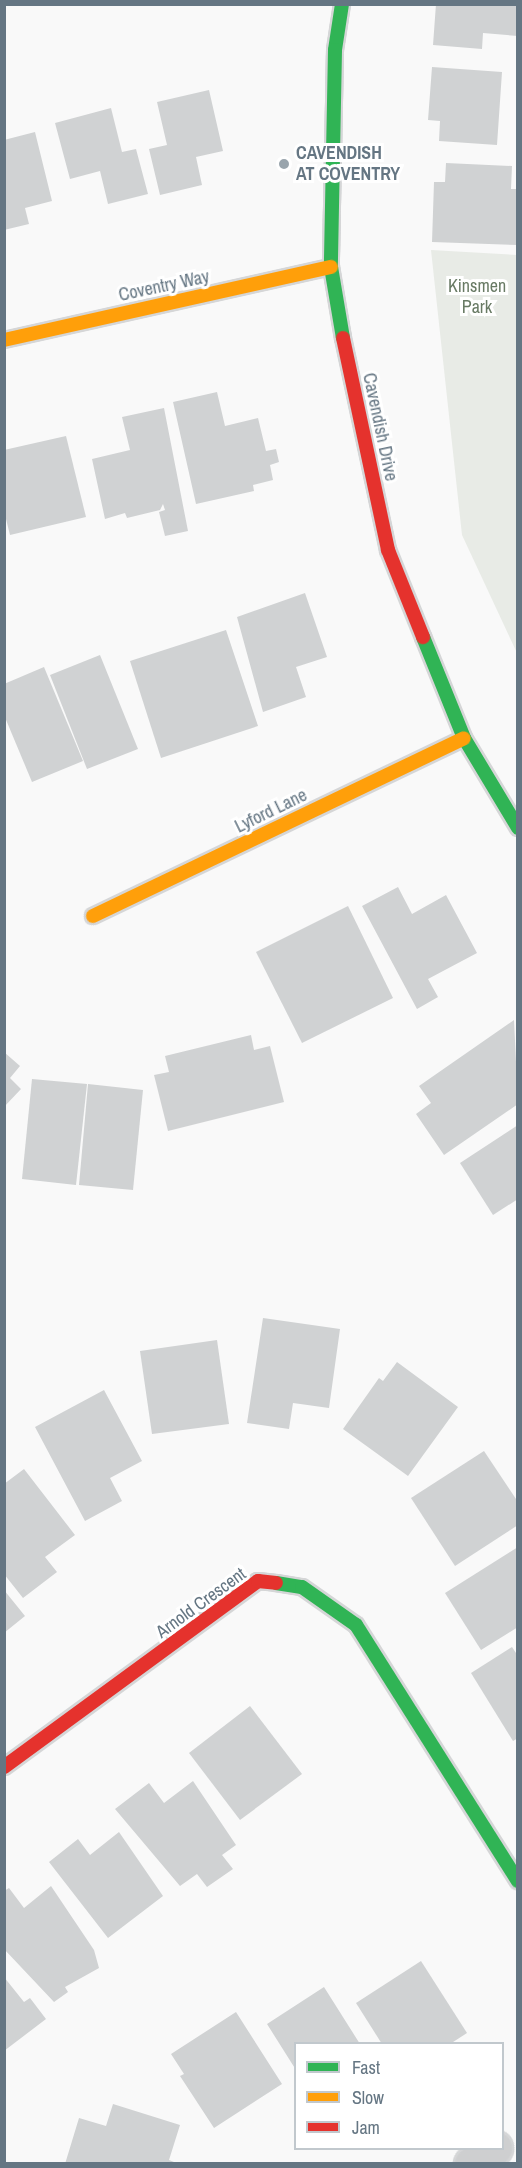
<!DOCTYPE html>
<html>
<head>
<meta charset="utf-8">
<style>
	body { margin:0 }
	#map { position:relative; width:522px; height:2168px; overflow:hidden; background:#f9f9f9; font-family:"Archivo Narrow",sans-serif }
	div>[style] { position:absolute }
	.green>* { inset:0; background:#e8ebe6 }
	.building>* { inset:0; background:#d0d2d3 }
	.roads { filter:drop-shadow(2px 0 #d5d6d7) drop-shadow(-2px 0 #d5d6d7) drop-shadow(0 2px #d5d6d7) drop-shadow(0 -2px #d5d6d7) }
	.street>* { height:33px; margin:-16.5px; padding:0 16.5px; transform-origin:16.5px; border-radius:16.5px; background:#cecfd0 }
	.fast>* { height:14px; margin:-7px; padding:0 7px; transform-origin:7px; border-radius:7px; background:#30b455 }
	.slow>* { height:14px; margin:-7px; padding:0 7px; transform-origin:7px; border-radius:7px; background:#ff9f0a }
	.jam>* { height:14px; margin:-7px; padding:0 7px; transform-origin:7px; border-radius:7px; background:#e5322d }
	.dots>* { width:16px; height:16px; translate:-50% -50%; box-sizing:border-box; border:3px solid #fff; border-radius:50% }
	span { translate:-50% -50%; white-space:nowrap; text-align:center; line-height:1.15; -webkit-text-stroke:6px #fff; paint-order:stroke }
	.poi-label { font-size:18px; color:#657683; font-weight:700 }
	.left { translate:0 -50%; text-align:left }
	.street-label { font-size:18px; color:#657683 }
	.park-label { font-size:18px; color:#687a64 }
	.frame { position:absolute; inset:0; border:6px solid #657683; pointer-events:none }
	.legend { position:absolute; left:294px; top:2042px; width:210px; height:108px; box-sizing:border-box; background:#fff; border:2px solid #c1c8cd; margin:0; padding:8px 10px; list-style:none; font-size:18px; color:#657683 }
	.legend li { display:flex; align-items:center; gap:12px; height:30px }
	.legend b { width:30px; border:2px solid #c1c8cd }
</style>
</head>
<body>
<div id="map">
	<div class="green">
		<i style="clip-path:polygon(431px 250px,517px 255px,517px 653px,462px 535px)"></i>
	</div>
	<div class="building">
		<i style="clip-path:polygon(436px 4px,518px 4px,518px 36px,483px 33px,482px 49px,433px 45px)"></i>
		<i style="clip-path:polygon(432px 67px,502px 72px,497px 145px,439px 141px,440px 121px,428px 120px)"></i>
		<i style="clip-path:polygon(209px 90px,223px 151px,196px 157px,202px 185px,160px 195px,149px 149px,167px 145px,157px 102px)"></i>
		<i style="clip-path:polygon(111px 108px,122px 152px,136px 149px,148px 194px,108px 204px,100px 171px,70px 179px,55px 123px)"></i>
		<i style="clip-path:polygon(35px 132px,52px 201px,25px 208px,29px 224px,4px 230px,4px 140px)"></i>
		<i style="clip-path:polygon(446px 163px,512px 166px,511px 189px,518px 189px,518px 245px,432px 242px,434px 182px,445px 182px)"></i>
		<i style="clip-path:polygon(217px 392px,225px 426px,258px 418px,266px 451px,276px 449px,279px 462px,270px 465px,273px 480px,253px 485px,254px 491px,196px 504px,173px 402px)"></i>
		<i style="clip-path:polygon(164px 408px,188px 531px,165px 536px,159px 512px,165px 510px,163px 504px,160px 510px,127px 518px,125px 513px,105px 519px,92px 459px,130px 450px,122px 417px)"></i>
		<i style="clip-path:polygon(66px 436px,86px 517px,10px 535px,4px 511px,4px 450px)"></i>
		<i style="clip-path:polygon(305px 593px,327px 657px,296px 667px,306px 697px,263px 712px,237px 617px)"></i>
		<i style="clip-path:polygon(226px 630px,258px 726px,161px 758px,130px 661px)"></i>
		<i style="clip-path:polygon(100px 655px,138px 749px,87px 769px,50px 675px)"></i>
		<i style="clip-path:polygon(44px 667px,83px 761px,32px 782px,4px 715px,4px 684px)"></i>
		<i style="clip-path:polygon(398px 887px,412px 914px,446px 895px,477px 953px,428px 979px,438px 997px,417px 1009px,362px 906px)"></i>
		<i style="clip-path:polygon(348px 906px,393px 998px,302px 1043px,256px 952px)"></i>
		<i style="clip-path:polygon(514px 1020px,518px 1104px,444px 1155px,416px 1114px,431px 1103px,419px 1086px)"></i>
		<i style="clip-path:polygon(251px 1035px,254px 1050px,270px 1046px,284px 1102px,168px 1131px,154px 1075px,169px 1072px,165px 1056px)"></i>
		<i style="clip-path:polygon(4px 1052px,20px 1066px,10px 1078px,21px 1089px,4px 1107px)"></i>
		<i style="clip-path:polygon(32px 1079px,87px 1084px,76px 1185px,22px 1179px)"></i>
		<i style="clip-path:polygon(88px 1084px,143px 1090px,133px 1190px,79px 1185px)"></i>
		<i style="clip-path:polygon(518px 1125px,518px 1199px,493px 1215px,460px 1163px)"></i>
		<i style="clip-path:polygon(263px 1318px,340px 1329px,329px 1408px,293px 1403px,289px 1429px,247px 1423px)"></i>
		<i style="clip-path:polygon(217px 1340px,229px 1424px,152px 1434px,140px 1351px)"></i>
		<i style="clip-path:polygon(397px 1362px,458px 1407px,408px 1476px,343px 1429px,379px 1378px,383px 1381px)"></i>
		<i style="clip-path:polygon(104px 1390px,142px 1461px,110px 1478px,122px 1501px,85px 1521px,35px 1427px)"></i>
		<i style="clip-path:polygon(484px 1451px,518px 1502px,518px 1525px,455px 1566px,411px 1498px)"></i>
		<i style="clip-path:polygon(24px 1469px,75px 1535px,45px 1557px,57px 1572px,23px 1598px,4px 1574px,4px 1484px)"></i>
		<i style="clip-path:polygon(518px 1547px,518px 1627px,481px 1650px,445px 1593px)"></i>
		<i style="clip-path:polygon(4px 1590px,25px 1616px,4px 1633px)"></i>
		<i style="clip-path:polygon(512px 1647px,518px 1656px,518px 1738px,513px 1741px,471px 1673px)"></i>
		<i style="clip-path:polygon(250px 1706px,302px 1774px,240px 1820px,189px 1753px)"></i>
		<i style="clip-path:polygon(193px 1781px,236px 1845px,222px 1855px,233px 1869px,207px 1887px,197px 1874px,180px 1886px,115px 1809px,149px 1783px,164px 1803px)"></i>
		<i style="clip-path:polygon(119px 1832px,163px 1896px,108px 1938px,49px 1862px,78px 1839px,90px 1855px)"></i>
		<i style="clip-path:polygon(51px 1886px,94px 1950px,99px 1968px,65px 1987px,68px 1992px,54px 2002px,4px 1949px,4px 1891px,9px 1888px,24px 1908px)"></i>
		<i style="clip-path:polygon(421px 1961px,467px 2033px,450px 2044px,382px 2044px,356px 2003px)"></i>
		<i style="clip-path:polygon(4px 1977px,24px 2002px,30px 1998px,46px 2019px,4px 2051px)"></i>
		<i style="clip-path:polygon(324px 1987px,360px 2044px,296px 2044px,296px 2070px,267px 2024px)"></i>
		<i style="clip-path:polygon(236px 2012px,282px 2084px,214px 2128px,180px 2076px,184px 2074px,171px 2054px)"></i>
		<i style="clip-path:polygon(113px 2104px,180px 2125px,169px 2160px,179px 2164px,65px 2164px,79px 2118px,106px 2126px)"></i>
	</div>
	<div class="roads">
		<div class="street">
			<i style="left:471px;top:2164px;width:29px;rotate:-34deg"></i>
		</div>
		<div class="fast">
			<i style="left:342px;top:4px;width:47px;rotate:98.7deg"></i>
			<i style="left:335px;top:50px;width:217px;rotate:91.1deg"></i>
			<i style="left:331px;top:267px;width:72px;rotate:80.4deg"></i>
			<i style="left:423px;top:637px;width:109px;rotate:67.9deg"></i>
			<i style="left:464px;top:738px;width:105px;rotate:59deg"></i>
			<i style="left:276px;top:1583px;width:26px;rotate:9deg"></i>
			<i style="left:302px;top:1587px;width:66px;rotate:35.1deg"></i>
			<i style="left:356px;top:1625px;width:303px;rotate:57.7deg"></i>
		</div>
		<div class="slow">
			<i style="left:4px;top:340px;width:335px;rotate:-12.6deg"></i>
			<i style="left:93px;top:916px;width:411px;rotate:-25.6deg"></i>
		</div>
		<div class="jam">
			<i style="left:343px;top:338px;width:217px;rotate:78deg"></i>
			<i style="left:388px;top:550px;width:94px;rotate:68.1deg"></i>
			<i style="left:4px;top:1767px;width:315px;rotate:-36.2deg"></i>
			<i style="left:258px;top:1581px;width:18px;rotate:6deg"></i>
		</div>
	</div>
	<div class="dots">
		<i style="left:284px;top:164px;background:#99a4ac"></i>
	</div>
	<div class="poi-label">
		<span class="left" style="left:296px;top:164px">CAVENDISH<br>AT COVENTRY</span>
	</div>
	<div class="street-label">
		<span style="left:164px;top:286px;rotate:-12deg">Coventry Way</span>
		<span style="left:380px;top:427px;rotate:78deg">Cavendish Drive</span>
		<span style="left:271px;top:811px;rotate:-26deg">Lyford Lane</span>
		<span style="left:201px;top:1603px;rotate:-36deg">Arnold Crescent</span>
	</div>
	<div class="park-label">
		<span style="left:477px;top:297px">Kinsmen<br>Park</span>
	</div>
	<div class="frame"></div>
	<ul class="legend">
	<li><b style="height:8px;background:#30b455"></b>Fast</li>
	<li><b style="height:8px;background:#ff9f0a"></b>Slow</li>
	<li><b style="height:8px;background:#e5322d"></b>Jam</li>
	</ul>
</div>
</body>
</html>
